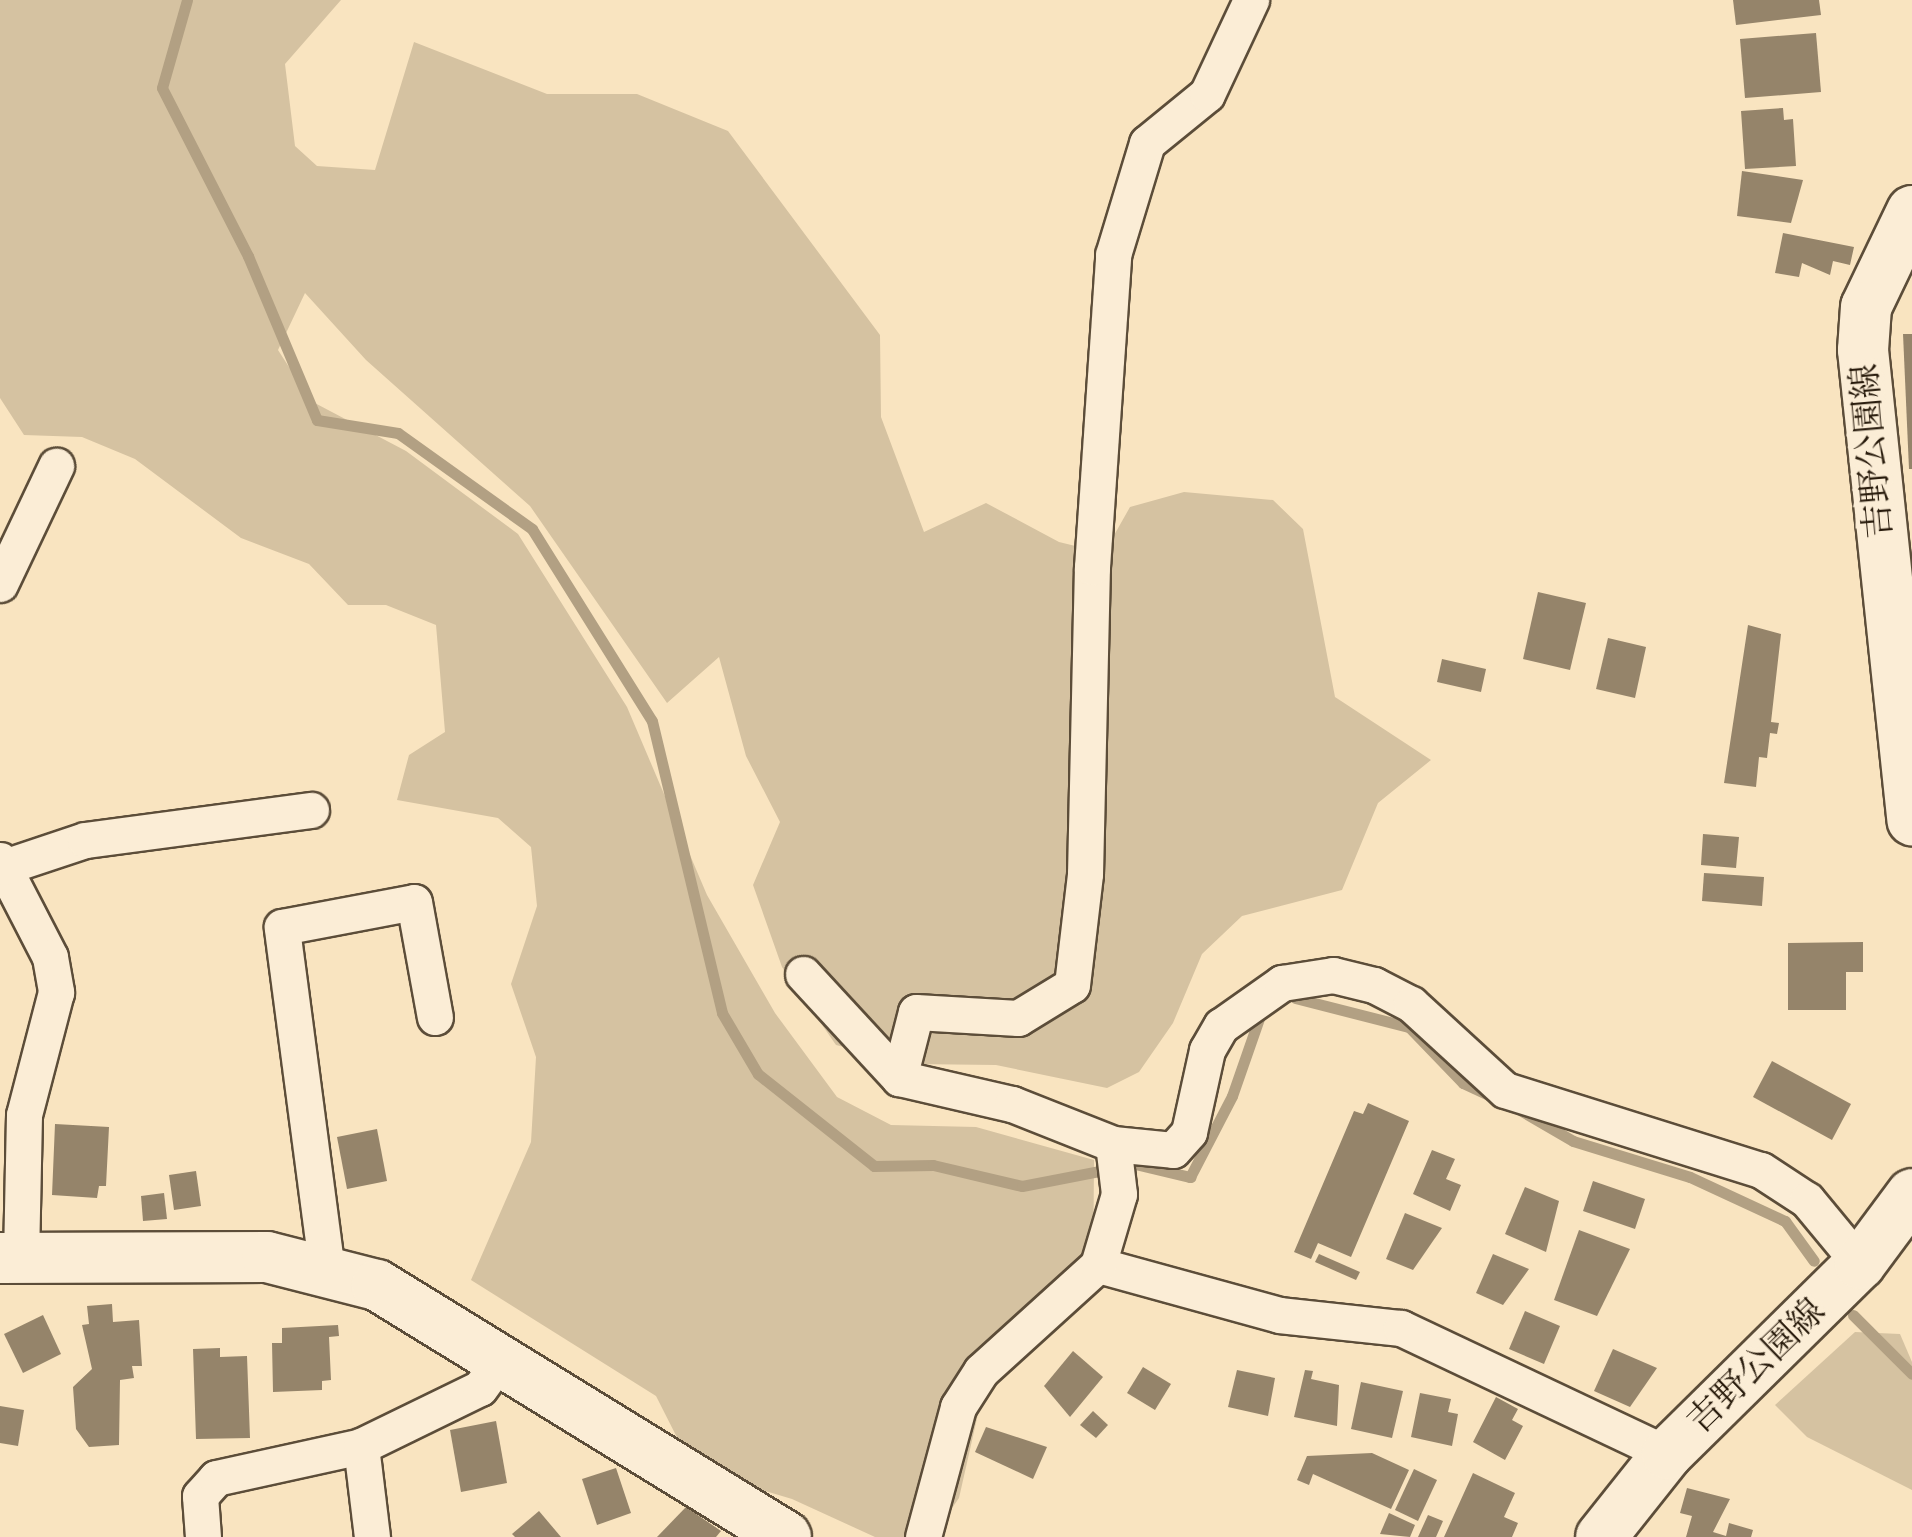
<!DOCTYPE html>
<html>
<head>
<meta charset="utf-8">
<style>
	body { margin:0 }
	#map { position:relative; width:1912px; height:1537px; overflow:hidden; background:#f9e4c0; font-family:"IM FELL Great Primer","Noto Serif JP",serif }
	div>[style] { position:absolute }
	.green>* { inset:0; background:#d5c2a1 }
	.stream>* { height:11px; margin:-5.5px; padding:0 5.5px; transform-origin:5.5px; border-radius:5.5px; background:#b2a083 }
	.building>* { inset:0; background:#95846a }
	.roads { filter:drop-shadow(2px 0 #5c4d39) drop-shadow(-2px 0 #5c4d39) drop-shadow(0 2px #5c4d39) drop-shadow(0 -2px #5c4d39) }
	.street>* { height:35px; margin:-17.5px; padding:0 17.5px; transform-origin:17.5px; border-radius:17.5px; background:#fbedd6 }
	.secondary>* { height:50px; margin:-25px; padding:0 25px; transform-origin:25px; border-radius:25px; background:#fbedd6 }
	span { translate:-50% -50%; white-space:nowrap; text-align:center; line-height:1.15; -webkit-text-stroke:9px #fbedd6; paint-order:stroke }
	.street-label { font-size:35px; color:#281b0c }
</style>
</head>
<body>
<div id="map">
	<div class="green">
		<i style="clip-path:polygon(0 0,341px 0,285px 64px,295px 146px,317px 166px,375px 170px,414px 42px,547px 94px,637px 94px,728px 131px,880px 335px,881px 417px,924px 532px,986px 503px,1059px 542px,1104px 553px,1130px 507px,1184px 492px,1273px 500px,1303px 529px,1335px 697px,1431px 760px,1378px 803px,1342px 890px,1242px 916px,1202px 954px,1173px 1023px,1139px 1072px,1107px 1088px,996px 1065px,913px 1064px,836px 1045px,782px 967px,753px 885px,780px 822px,746px 756px,719px 657px,667px 703px,530px 506px,366px 360px,305px 293px,278px 350px,311px 401px,406px 451px,518px 534px,627px 707px,707px 895px,775px 1013px,837px 1097px,891px 1125px,976px 1127px,1094px 1160px,1093px 1289px,1019px 1326px,978px 1414px,959px 1498px,932px 1537px,875px 1537px,792px 1499px,693px 1469px,656px 1396px,471px 1280px,531px 1142px,536px 1057px,511px 984px,537px 906px,531px 847px,498px 818px,397px 800px,409px 755px,445px 732px,436px 625px,386px 605px,348px 605px,309px 564px,241px 538px,135px 459px,82px 437px,24px 435px,0 398px)"></i>
		<i style="clip-path:polygon(1855px 1332px,1900px 1334px,1912px 1362px,1912px 1490px,1807px 1437px,1775px 1405px)"></i>
	</div>
	<div class="stream">
		<i style="left:187px;top:0;width:91px;rotate:105.9deg"></i>
		<i style="left:162px;top:88px;width:189px;rotate:62.9deg"></i>
		<i style="left:248px;top:256px;width:178px;rotate:67.2deg"></i>
		<i style="left:317px;top:420px;width:82px;rotate:9.1deg"></i>
		<i style="left:398px;top:433px;width:165px;rotate:35.6deg"></i>
		<i style="left:532px;top:529px;width:226px;rotate:58deg"></i>
		<i style="left:652px;top:721px;width:300px;rotate:76.5deg"></i>
		<i style="left:722px;top:1013px;width:71px;rotate:59.5deg"></i>
		<i style="left:758px;top:1074px;width:148px;rotate:38.4deg"></i>
		<i style="left:874px;top:1166px;width:59px;rotate:-1deg"></i>
		<i style="left:933px;top:1165px;width:91px;rotate:13.3deg"></i>
		<i style="left:1022px;top:1186px;width:115px;rotate:-11deg"></i>
		<i style="left:1135px;top:1164px;width:57px;rotate:13.3deg"></i>
		<i style="left:1190px;top:1177px;width:91px;rotate:-62.6deg"></i>
		<i style="left:1232px;top:1096px;width:91px;rotate:-70.8deg"></i>
		<i style="left:1295px;top:998px;width:118px;rotate:14.3deg"></i>
		<i style="left:1409px;top:1027px;width:78px;rotate:46deg"></i>
		<i style="left:1463px;top:1083px;width:35px;rotate:25deg"></i>
		<i style="left:1520px;top:1110px;width:61px;rotate:30.3deg"></i>
		<i style="left:1573px;top:1141px;width:122px;rotate:17.1deg"></i>
		<i style="left:1690px;top:1177px;width:105px;rotate:24.9deg"></i>
		<i style="left:1785px;top:1221px;width:49px;rotate:54.1deg"></i>
		<i style="left:1853px;top:1315px;width:83px;rotate:45deg"></i>
	</div>
	<div class="building">
		<i style="clip-path:polygon(1733px 0,1819px 0,1821px 15px,1736px 25px)"></i>
		<i style="clip-path:polygon(1816px 33px,1821px 92px,1745px 98px,1740px 39px)"></i>
		<i style="clip-path:polygon(1783px 108px,1784px 120px,1793px 119px,1796px 166px,1745px 169px,1741px 111px)"></i>
		<i style="clip-path:polygon(1742px 171px,1803px 180px,1791px 223px,1737px 216px)"></i>
		<i style="clip-path:polygon(1783px 233px,1854px 247px,1850px 265px,1833px 261px,1830px 275px,1802px 263px,1799px 277px,1775px 273px)"></i>
		<i style="clip-path:polygon(1903px 334px,1912px 334px,1912px 469px,1909px 469px)"></i>
		<i style="clip-path:polygon(1538px 592px,1586px 603px,1570px 670px,1523px 659px)"></i>
		<i style="clip-path:polygon(1748px 625px,1781px 634px,1771px 722px,1779px 723px,1777px 734px,1770px 733px,1767px 758px,1759px 757px,1756px 787px,1724px 783px)"></i>
		<i style="clip-path:polygon(1608px 638px,1646px 647px,1635px 698px,1596px 689px)"></i>
		<i style="clip-path:polygon(1442px 659px,1486px 669px,1481px 692px,1437px 682px)"></i>
		<i style="clip-path:polygon(1703px 834px,1739px 837px,1736px 868px,1701px 865px)"></i>
		<i style="clip-path:polygon(1704px 873px,1764px 877px,1762px 906px,1702px 901px)"></i>
		<i style="clip-path:polygon(1863px 942px,1863px 972px,1846px 972px,1846px 1010px,1788px 1010px,1788px 943px)"></i>
		<i style="clip-path:polygon(1772px 1061px,1851px 1104px,1832px 1140px,1753px 1097px)"></i>
		<i style="clip-path:polygon(1368px 1103px,1409px 1121px,1351px 1257px,1318px 1243px,1311px 1259px,1294px 1252px,1354px 1111px,1363px 1114px)"></i>
		<i style="clip-path:polygon(55px 1124px,109px 1127px,106px 1186px,99px 1186px,97px 1198px,52px 1195px)"></i>
		<i style="clip-path:polygon(377px 1129px,387px 1181px,347px 1189px,337px 1137px)"></i>
		<i style="clip-path:polygon(1432px 1150px,1455px 1159px,1446px 1179px,1461px 1185px,1450px 1211px,1413px 1194px)"></i>
		<i style="clip-path:polygon(196px 1171px,201px 1206px,174px 1210px,169px 1175px)"></i>
		<i style="clip-path:polygon(1593px 1181px,1645px 1199px,1635px 1229px,1583px 1211px)"></i>
		<i style="clip-path:polygon(1525px 1187px,1559px 1201px,1546px 1252px,1505px 1234px)"></i>
		<i style="clip-path:polygon(164px 1193px,167px 1219px,143px 1221px,141px 1196px)"></i>
		<i style="clip-path:polygon(1405px 1213px,1442px 1228px,1413px 1270px,1386px 1259px)"></i>
		<i style="clip-path:polygon(1579px 1230px,1630px 1249px,1597px 1316px,1554px 1300px)"></i>
		<i style="clip-path:polygon(1319px 1254px,1360px 1272px,1356px 1280px,1315px 1262px)"></i>
		<i style="clip-path:polygon(1493px 1254px,1529px 1269px,1503px 1305px,1476px 1293px)"></i>
		<i style="clip-path:polygon(112px 1304px,113px 1322px,139px 1320px,142px 1366px,132px 1366px,134px 1378px,120px 1380px,119px 1445px,89px 1447px,76px 1429px,73px 1387px,92px 1369px,82px 1325px,89px 1324px,87px 1306px)"></i>
		<i style="clip-path:polygon(1525px 1311px,1560px 1326px,1544px 1364px,1509px 1349px)"></i>
		<i style="clip-path:polygon(43px 1315px,61px 1354px,23px 1373px,4px 1334px)"></i>
		<i style="clip-path:polygon(338px 1325px,339px 1336px,329px 1337px,331px 1380px,322px 1381px,322px 1390px,273px 1392px,272px 1343px,282px 1343px,282px 1328px)"></i>
		<i style="clip-path:polygon(220px 1348px,220px 1357px,247px 1356px,250px 1438px,196px 1439px,193px 1349px)"></i>
		<i style="clip-path:polygon(1613px 1349px,1657px 1368px,1630px 1407px,1594px 1391px)"></i>
		<i style="clip-path:polygon(1073px 1351px,1103px 1377px,1070px 1417px,1044px 1386px)"></i>
		<i style="clip-path:polygon(1143px 1367px,1171px 1384px,1155px 1410px,1127px 1393px)"></i>
		<i style="clip-path:polygon(1237px 1370px,1275px 1378px,1268px 1416px,1228px 1407px)"></i>
		<i style="clip-path:polygon(1305px 1370px,1313px 1371px,1311px 1379px,1339px 1385px,1337px 1426px,1294px 1417px)"></i>
		<i style="clip-path:polygon(1361px 1382px,1403px 1391px,1392px 1438px,1351px 1429px)"></i>
		<i style="clip-path:polygon(1420px 1393px,1451px 1399px,1448px 1412px,1458px 1414px,1452px 1446px,1411px 1437px)"></i>
		<i style="clip-path:polygon(1496px 1397px,1518px 1409px,1512px 1420px,1523px 1426px,1505px 1460px,1473px 1442px)"></i>
		<i style="clip-path:polygon(0 1406px,24px 1410px,18px 1446px,0 1443px)"></i>
		<i style="clip-path:polygon(1093px 1411px,1108px 1425px,1096px 1438px,1080px 1425px)"></i>
		<i style="clip-path:polygon(496px 1421px,507px 1483px,461px 1492px,450px 1430px)"></i>
		<i style="clip-path:polygon(986px 1427px,1047px 1447px,1033px 1479px,975px 1452px)"></i>
		<i style="clip-path:polygon(1372px 1453px,1409px 1470px,1391px 1509px,1313px 1474px,1309px 1485px,1297px 1480px,1307px 1456px)"></i>
		<i style="clip-path:polygon(616px 1468px,631px 1513px,597px 1525px,582px 1479px)"></i>
		<i style="clip-path:polygon(1414px 1469px,1437px 1480px,1418px 1521px,1395px 1510px)"></i>
		<i style="clip-path:polygon(1473px 1473px,1515px 1493px,1504px 1517px,1518px 1523px,1512px 1537px,1444px 1537px)"></i>
		<i style="clip-path:polygon(1687px 1488px,1730px 1499px,1713px 1532px,1726px 1536px,1729px 1523px,1753px 1530px,1751px 1537px,1686px 1537px,1692px 1516px,1680px 1513px)"></i>
		<i style="clip-path:polygon(686px 1507px,721px 1531px,716px 1537px,657px 1537px)"></i>
		<i style="clip-path:polygon(539px 1511px,561px 1537px,515px 1537px,512px 1534px)"></i>
		<i style="clip-path:polygon(1389px 1513px,1415px 1525px,1410px 1537px,1380px 1534px)"></i>
		<i style="clip-path:polygon(1428px 1515px,1443px 1521px,1436px 1537px,1418px 1537px)"></i>
	</div>
	<div class="roads">
		<div class="street">
			<i style="left:0;top:584px;width:131px;rotate:-64.6deg"></i>
			<i style="left:0;top:860px;width:109px;rotate:62.7deg"></i>
			<i style="left:50px;top:957px;width:36px;rotate:80deg"></i>
			<i style="left:56px;top:992px;width:127px;rotate:104.6deg"></i>
			<i style="left:24px;top:1115px;width:143px;rotate:91.2deg"></i>
			<i style="left:4px;top:867px;width:85px;rotate:-18.4deg"></i>
			<i style="left:85px;top:840px;width:228px;rotate:-7.6deg"></i>
			<i style="left:803px;top:974px;width:142px;rotate:47.3deg"></i>
			<i style="left:899px;top:1078px;width:116px;rotate:13deg"></i>
			<i style="left:1012px;top:1104px;width:109px;rotate:21.6deg"></i>
			<i style="left:1113px;top:1144px;width:60px;rotate:5.7deg"></i>
			<i style="left:1173px;top:1150px;width:24px;rotate:-48deg"></i>
			<i style="left:1189px;top:1132px;width:84px;rotate:-77.6deg"></i>
			<i style="left:1207px;top:1050px;width:28px;rotate:-60deg"></i>
			<i style="left:1221px;top:1026px;width:75px;rotate:-35.2deg"></i>
			<i style="left:1282px;top:983px;width:52px;rotate:-8.9deg"></i>
			<i style="left:1333px;top:975px;width:42px;rotate:13.7deg"></i>
			<i style="left:1374px;top:985px;width:42px;rotate:27.2deg"></i>
			<i style="left:1411px;top:1004px;width:127px;rotate:42.5deg"></i>
			<i style="left:1505px;top:1090px;width:268px;rotate:17.4deg"></i>
			<i style="left:1761px;top:1170px;width:55px;rotate:33.1deg"></i>
			<i style="left:1807px;top:1200px;width:83px;rotate:50.4deg"></i>
			<i style="left:899px;top:1078px;width:68px;rotate:-75.6deg"></i>
			<i style="left:916px;top:1012px;width:102px;rotate:3.4deg"></i>
			<i style="left:1018px;top:1018px;width:63px;rotate:-31.4deg"></i>
			<i style="left:1072px;top:985px;width:112px;rotate:-83.3deg"></i>
			<i style="left:1085px;top:874px;width:307px;rotate:-88.7deg"></i>
			<i style="left:1092px;top:567px;width:313px;rotate:-86.1deg"></i>
			<i style="left:1113px;top:255px;width:117px;rotate:-73.1deg"></i>
			<i style="left:1147px;top:143px;width:77px;rotate:-39.2deg"></i>
			<i style="left:1207px;top:94px;width:104px;rotate:-64.9deg"></i>
			<i style="left:1098px;top:1265px;width:188px;rotate:15.4deg"></i>
			<i style="left:1279px;top:1315px;width:123px;rotate:6.1deg"></i>
			<i style="left:1401px;top:1328px;width:294px;rotate:25.3deg"></i>
			<i style="left:327px;top:1271px;width:347px;rotate:-97.5deg"></i>
			<i style="left:282px;top:927px;width:134px;rotate:-10.7deg"></i>
			<i style="left:414px;top:902px;width:117px;rotate:79.7deg"></i>
			<i style="left:361px;top:1446px;width:92px;rotate:83.1deg"></i>
			<i style="left:203px;top:1537px;width:41px;rotate:-94.2deg"></i>
			<i style="left:200px;top:1496px;width:24px;rotate:-48deg"></i>
			<i style="left:216px;top:1478px;width:148px;rotate:-12.4deg"></i>
			<i style="left:361px;top:1446px;width:132px;rotate:-26deg"></i>
			<i style="left:480px;top:1388px;width:39px;rotate:-54deg"></i>
			<i style="left:923px;top:1537px;width:135px;rotate:-74.9deg"></i>
			<i style="left:958px;top:1407px;width:43px;rotate:-57.4deg"></i>
			<i style="left:981px;top:1371px;width:158px;rotate:-42.2deg"></i>
			<i style="left:1098px;top:1265px;width:74px;rotate:-73.5deg"></i>
			<i style="left:1119px;top:1194px;width:50px;rotate:-96.8deg"></i>
		</div>
		<div class="secondary">
			<i style="left:1912px;top:211px;width:106px;rotate:115.6deg"></i>
			<i style="left:1866px;top:307px;width:43px;rotate:94deg"></i>
			<i style="left:1863px;top:350px;width:473px;rotate:84deg"></i>
			<i style="left:0;top:1258px;width:267px;rotate:-0.2deg"></i>
			<i style="left:267px;top:1257px;width:114px;rotate:14.3deg"></i>
			<i style="left:377px;top:1285px;width:480px;rotate:31.6deg"></i>
			<i style="left:1601px;top:1537px;width:106px;rotate:-51.5deg"></i>
			<i style="left:1667px;top:1454px;width:271px;rotate:-44.6deg"></i>
			<i style="left:1860px;top:1264px;width:87px;rotate:-53.4deg"></i>
		</div>
	</div>
	<div class="street-label">
		<span style="left:1872px;top:451px;rotate:-95deg">吉野公園線</span>
		<span style="left:1756px;top:1366px;rotate:-44deg">吉野公園線</span>
	</div>
</div>
</body>
</html>
